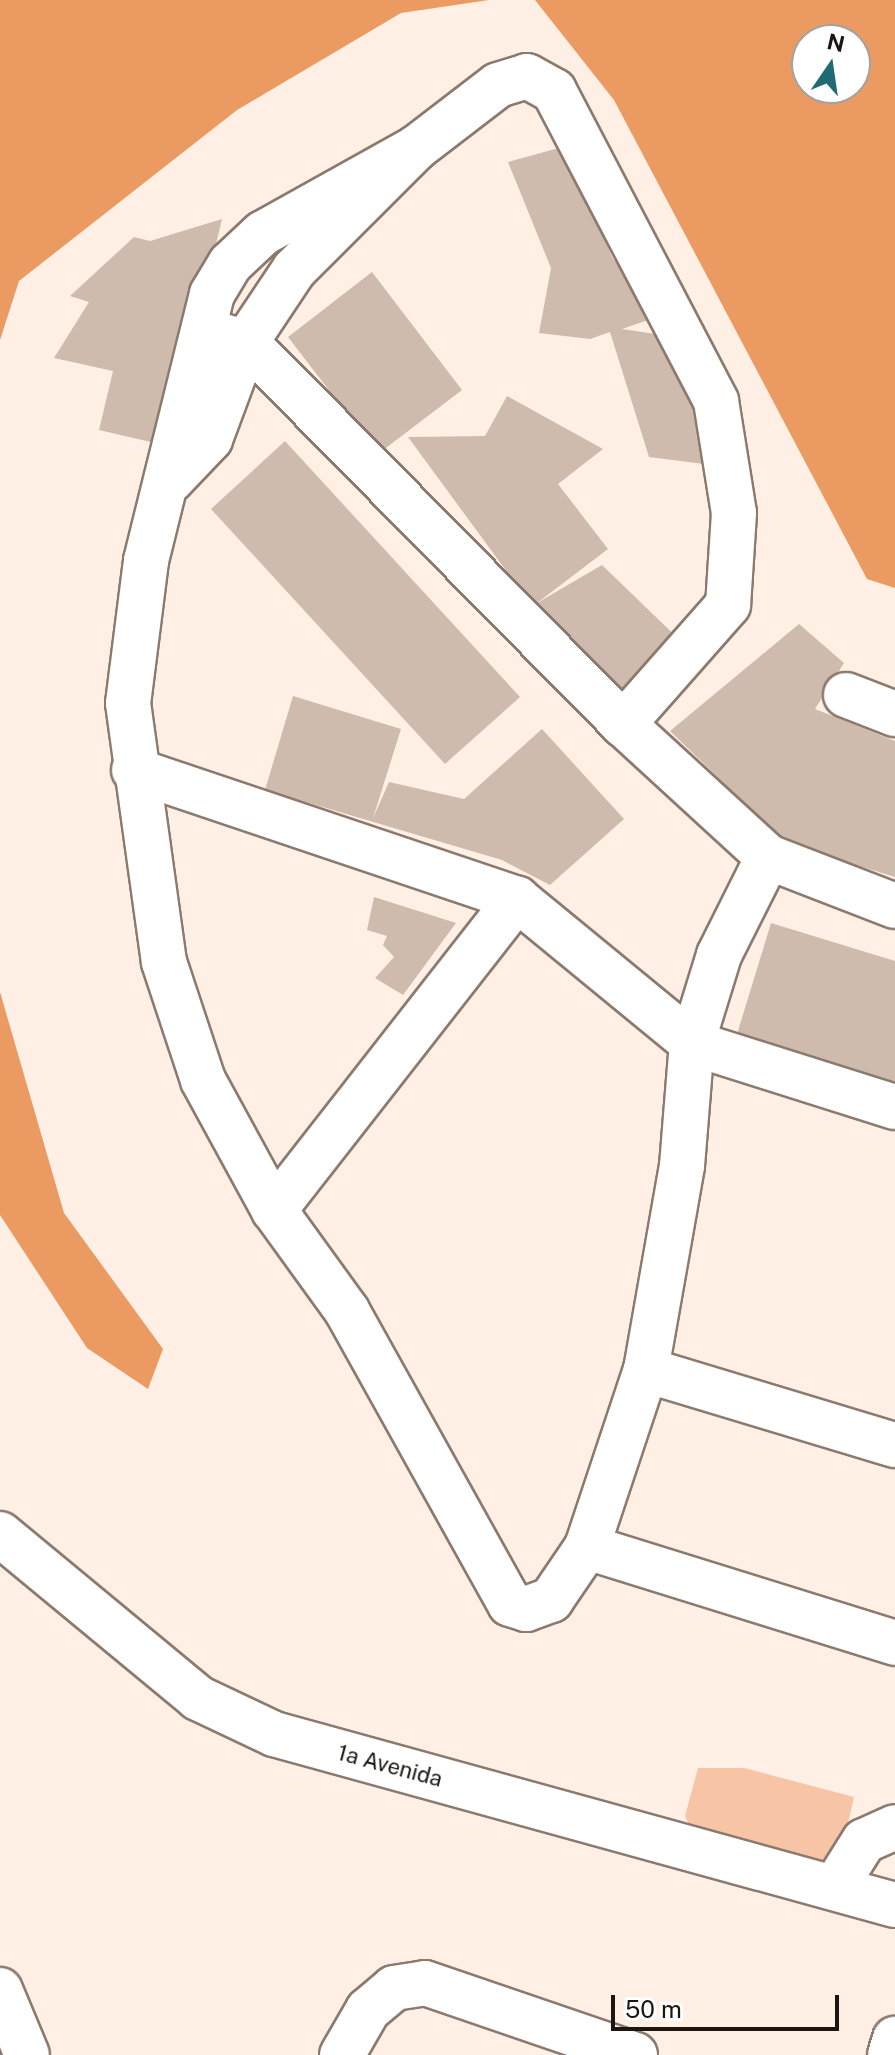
<!DOCTYPE html>
<html>
<head>
<meta charset="utf-8">
<style>
	body { margin:0 }
	#map { position:relative; width:895px; height:2055px; overflow:hidden; background:#ffefe4; font-family:"Public Sans",sans-serif }
	div>[style] { position:absolute }
	.green>* { inset:0; background:#f7c5a5 }
	.forest>* { inset:0; background:#eb9a62 }
	.building>* { inset:0; background:#cebbae }
	.roads { filter:drop-shadow(2px 0 #8b7a6e) drop-shadow(-2px 0 #8b7a6e) drop-shadow(0 2px #8b7a6e) drop-shadow(0 -2px #8b7a6e) }
	.minor>* { height:44px; margin:-22px; padding:0 22px; transform-origin:22px; border-radius:22px; background:#fff }
	span { translate:-50% -50%; white-space:nowrap; text-align:center; line-height:1.15; -webkit-text-stroke:7px #fff; paint-order:stroke }
	.street-label { font-size:22px; color:#1c1611 }
	.north { position:absolute; left:791px; top:24px; width:80px; height:80px; box-sizing:border-box; background:#fff; border:2px solid #a4a2a0; border-radius:50%; rotate:13deg; font-size:22px; font-weight:700; line-height:32px; text-align:center; color:#1c1611 }
	.north::after { content:''; display:block; margin:auto; width:28px; height:36px; background:#216c74; clip-path:polygon(50% 0,100% 100%,50% 72%,0 100%) }
	.scale { position:absolute; left:611px; top:1995px; width:228px; height:36px; box-sizing:border-box; border:4px solid #1c1611; border-top:0; padding-left:10px; font-size:24px; line-height:28px; white-space:nowrap; color:#1c1611; -webkit-text-stroke:6px #fff; paint-order:stroke }
</style>
</head>
<body>
<div id="map">
	<div class="green">
		<i style="clip-path:polygon(698px 1768px,744px 1768px,854px 1797px,842px 1849px,829px 1869px,693px 1833px,685px 1816px)"></i>
	</div>
	<div class="forest">
		<i style="clip-path:polygon(0 0,489px 0,401px 13px,237px 110px,19px 281px,0 340px)"></i>
		<i style="clip-path:polygon(evenodd,535px 0,895px 0,895px 588px,867px 579px,614px 100px,535px 0,807px 40px,855px 40px,855px 88px,807px 88px,807px 40px)"></i>
		<i style="clip-path:polygon(0 992px,64px 1213px,163px 1349px,148px 1389px,87px 1348px,0 1215px)"></i>
	</div>
	<div class="building">
		<i style="clip-path:polygon(566px 146px,612px 257px,657px 317px,622px 329px,683px 338px,712px 465px,649px 457px,610px 332px,590px 339px,539px 333px,551px 268px,508px 162px)"></i>
		<i style="clip-path:polygon(222px 219px,168px 446px,99px 430px,113px 371px,54px 358px,89px 302px,70px 296px,134px 237px,150px 241px)"></i>
		<i style="clip-path:polygon(372px 272px,462px 390px,378px 454px,288px 337px)"></i>
		<i style="clip-path:polygon(507px 396px,603px 449px,558px 484px,608px 549px,537px 603px,602px 565px,689px 649px,624px 695px,532px 606px,408px 437px,485px 436px)"></i>
		<i style="clip-path:polygon(285px 441px,520px 697px,445px 764px,211px 509px)"></i>
		<i style="clip-path:polygon(799px 624px,844px 663px,815px 709px,895px 741px,895px 877px,787px 844px,670px 731px)"></i>
		<i style="clip-path:polygon(293px 696px,401px 729px,373px 818px,389px 782px,464px 799px,542px 729px,624px 819px,550px 885px,502px 860px,265px 790px)"></i>
		<i style="clip-path:polygon(374px 897px,456px 923px,403px 995px,375px 978px,394px 957px,383px 945px,387px 936px,367px 930px)"></i>
		<i style="clip-path:polygon(771px 923px,895px 961px,895px 1098px,734px 1044px)"></i>
	</div>
	<div class="roads">
		<div class="minor">
			<i style="left:416px;top:148px;width:175px;rotate:150.9deg"></i>
			<i style="left:263px;top:233px;width:45px;rotate:136.8deg"></i>
			<i style="left:230px;top:264px;width:35px;rotate:121deg"></i>
			<i style="left:212px;top:294px;width:275px;rotate:103.9deg"></i>
			<i style="left:146px;top:561px;width:143px;rotate:97.2deg"></i>
			<i style="left:128px;top:703px;width:261px;rotate:82.1deg"></i>
			<i style="left:164px;top:962px;width:124px;rotate:71.7deg"></i>
			<i style="left:203px;top:1080px;width:148px;rotate:61.4deg"></i>
			<i style="left:274px;top:1210px;width:125px;rotate:54.1deg"></i>
			<i style="left:347px;top:1311px;width:335px;rotate:60.9deg"></i>
			<i style="left:510px;top:1604px;width:17px;rotate:17deg"></i>
			<i style="left:526px;top:1609px;width:27px;rotate:-20deg"></i>
			<i style="left:551px;top:1600px;width:64px;rotate:-55.8deg"></i>
			<i style="left:587px;top:1547px;width:187px;rotate:-71.6deg"></i>
			<i style="left:646px;top:1370px;width:207px;rotate:-80deg"></i>
			<i style="left:682px;top:1166px;width:123px;rotate:-85.4deg"></i>
			<i style="left:692px;top:1043px;width:92px;rotate:-72.9deg"></i>
			<i style="left:719px;top:955px;width:110px;rotate:-63.4deg"></i>
			<i style="left:223px;top:336px;width:24px;rotate:15deg"></i>
			<i style="left:246px;top:342px;width:537px;rotate:45.38deg"></i>
			<i style="left:623px;top:724px;width:197px;rotate:42.5deg"></i>
			<i style="left:768px;top:857px;width:136px;rotate:21.1deg"></i>
			<i style="left:171px;top:480px;width:57px;rotate:-46.4deg"></i>
			<i style="left:210px;top:439px;width:103px;rotate:-69.6deg"></i>
			<i style="left:246px;top:342px;width:87px;rotate:-56.3deg"></i>
			<i style="left:294px;top:270px;width:173px;rotate:-45deg"></i>
			<i style="left:416px;top:148px;width:103px;rotate:-37.5deg"></i>
			<i style="left:498px;top:85px;width:30px;rotate:-17deg"></i>
			<i style="left:527px;top:76px;width:31px;rotate:29deg"></i>
			<i style="left:554px;top:91px;width:350px;rotate:62.4deg"></i>
			<i style="left:716px;top:401px;width:113px;rotate:80.9deg"></i>
			<i style="left:734px;top:513px;width:92px;rotate:93.7deg"></i>
			<i style="left:728px;top:605px;width:159px;rotate:131.4deg"></i>
			<i style="left:846px;top:695px;width:53px;rotate:21.2deg"></i>
			<i style="left:134px;top:770px;width:404px;rotate:18.6deg"></i>
			<i style="left:517px;top:899px;width:227px;rotate:39.4deg"></i>
			<i style="left:692px;top:1043px;width:213px;rotate:17.5deg"></i>
			<i style="left:274px;top:1210px;width:395px;rotate:-52deg"></i>
			<i style="left:646px;top:1370px;width:260px;rotate:16.8deg"></i>
			<i style="left:0;top:1534px;width:257px;rotate:39.6deg"></i>
			<i style="left:198px;top:1698px;width:84px;rotate:25.3deg"></i>
			<i style="left:274px;top:1734px;width:644px;rotate:15.4deg"></i>
			<i style="left:587px;top:1547px;width:323px;rotate:17.3deg"></i>
			<i style="left:835px;top:1887px;width:54px;rotate:-57.8deg"></i>
			<i style="left:864px;top:1841px;width:34px;rotate:-24deg"></i>
			<i style="left:0;top:1990px;width:70px;rotate:67.4deg"></i>
			<i style="left:342px;top:2055px;width:52px;rotate:-60deg"></i>
			<i style="left:368px;top:2010px;width:34px;rotate:-40deg"></i>
			<i style="left:394px;top:1988px;width:31px;rotate:-9deg"></i>
			<i style="left:425px;top:1983px;width:222px;rotate:18.9deg"></i>
			<i style="left:890px;top:2055px;width:17px;rotate:-73deg"></i>
		</div>
	</div>
	<div class="street-label">
		<span style="left:390px;top:1766px;rotate:15deg">1a Avenida</span>
	</div>
	<div class="north">N</div>
	<div class="scale">50 m</div>
</div>
</body>
</html>
